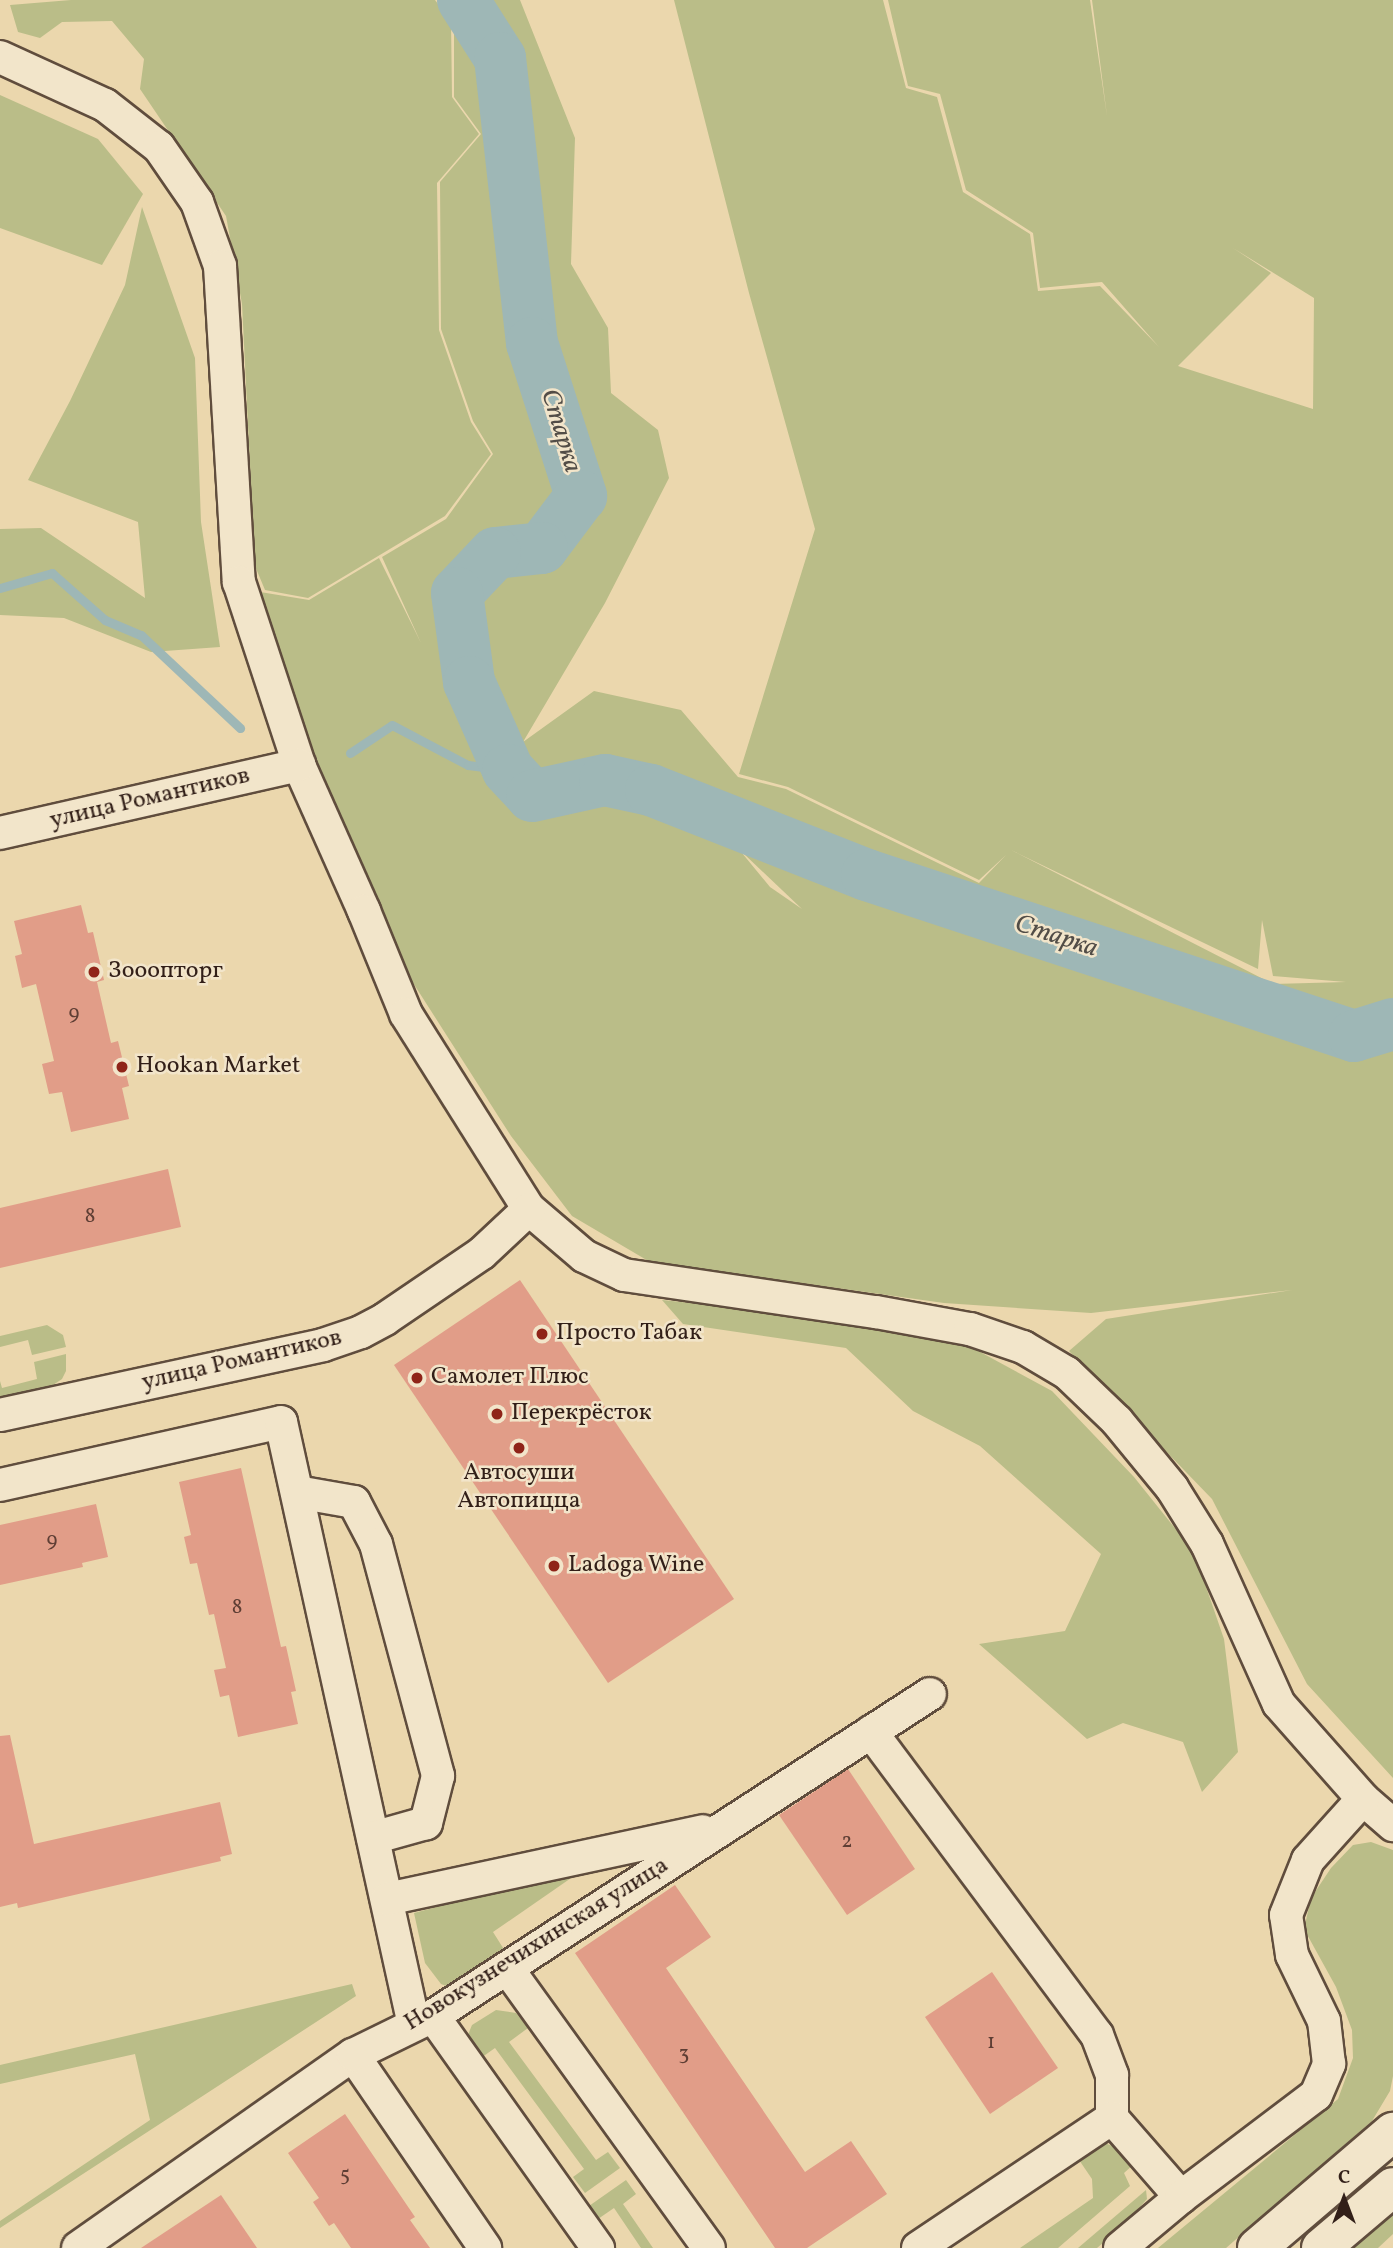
<!DOCTYPE html>
<html>
<head>
<meta charset="utf-8">
<style>
	body { margin:0 }
	#map { position:relative; width:1393px; height:2248px; overflow:hidden; background:#ebd7ad; font-family:Vollkorn,serif }
	div>[style] { position:absolute }
	.green>* { inset:0; background:#babd88 }
	.stream>* { height:9px; margin:-4.5px; padding:0 4.5px; transform-origin:4.5px; border-radius:4.5px; background:#9eb7b6 }
	.river>* { height:52px; margin:-26px; padding:0 26px; transform-origin:26px; border-radius:26px; background:#9eb7b6 }
	.building>* { inset:0; background:#e19d88 }
	.roads { filter:drop-shadow(2px 0 #604d3d) drop-shadow(-2px 0 #604d3d) drop-shadow(0 2px #604d3d) drop-shadow(0 -2px #604d3d) }
	.street>* { height:32px; margin:-16px; padding:0 16px; transform-origin:16px; border-radius:16px; background:#f2e5ca }
	.secondary>* { height:38px; margin:-19px; padding:0 19px; transform-origin:19px; border-radius:19px; background:#f2e5ca }
	.dots>* { width:19px; height:19px; translate:-50% -50%; box-sizing:border-box; border:4px solid #f2e5ca; border-radius:50% }
	span { translate:-50% -50%; white-space:nowrap; text-align:center; line-height:1.15; -webkit-text-stroke:5px #f2e5ca; paint-order:stroke }
	.number-label { font-size:21px; color:#5e3e34 }
	.number-label span { -webkit-text-stroke-width:0 }
	.street-label { font-size:24px; color:#321f18 }
	.poi-label { font-size:24px; color:#321f18 }
	.left { translate:0 -50%; text-align:left }
	.water-label { font-size:26px; color:#524d47; font-style:italic }
	.north { position:absolute; left:1309px; top:2164px; width:70px; height:70px; -webkit-text-stroke:5px #f2e5ca; paint-order:stroke; rotate:0deg; font-size:19px; font-weight:700; line-height:28px; text-align:center; color:#321f18 }
	.north::after { content:''; display:block; margin:auto; width:24px; height:32px; background:#321f18; clip-path:polygon(50% 0,100% 100%,50% 72%,0 100%) }
</style>
</head>
<body>
<div id="map">
	<div class="green">
		<i style="clip-path:polygon(71px 0,435px 0,451px 21px,452px 97px,479px 134px,437px 183px,439px 330px,471px 422px,491px 454px,445px 516px,308px 598px,265px 590px,255px 566px,242px 304px,226px 216px,140px 89px,144px 59px,112px 21px,62px 22px,40px 38px,18px 32px,10px 5px)"></i>
		<i style="clip-path:polygon(evenodd,438px 0,520px 0,575px 138px,571px 264px,608px 328px,611px 393px,658px 430px,669px 478px,605px 603px,523px 742px,594px 691px,681px 710px,738px 777px,786px 789px,979px 883px,1006px 855px,979px 880px,788px 787px,739px 774px,815px 529px,749px 293px,674px 0,883px 0,906px 88px,937px 97px,963px 192px,1030px 234px,1038px 291px,1100px 286px,1159px 347px,1102px 282px,1040px 288px,1033px 233px,966px 190px,940px 94px,908px 86px,888px 0,1090px 0,1107px 116px,1092px 0,1393px 0,1393px 1778px,1307px 1684px,1212px 1499px,1069px 1351px,1106px 1319px,1292px 1290px,1091px 1313px,944px 1303px,650px 1262px,572px 1216px,511px 1136px,401px 964px,344px 839px,254px 591px,309px 600px,379px 558px,421px 643px,382px 557px,446px 519px,493px 454px,473px 421px,441px 329px,440px 182px,481px 134px,454px 97px,454px 20px,438px 0,1233px 248px,1314px 298px,1313px 409px,1178px 366px,1271px 273px,1233px 248px,438px 0,1011px 850px,1258px 969px,1262px 920px,1273px 976px,1346px 982px,1273px 984px,1011px 850px,438px 0,742px 853px,743px 853px,802px 909px,770px 887px,742px 853px)"></i>
		<i style="clip-path:polygon(0 95px,98px 139px,143px 194px,102px 265px,0 228px)"></i>
		<i style="clip-path:polygon(142px 207px,195px 358px,201px 522px,220px 647px,151px 652px,64px 618px,0 615px,0 529px,41px 528px,145px 598px,138px 522px,28px 480px,70px 401px,125px 285px)"></i>
		<i style="clip-path:polygon(662px 1300px,865px 1321px,971px 1347px,1052px 1391px,1134px 1477px,1194px 1552px,1224px 1639px,1238px 1752px,1202px 1792px,1183px 1742px,1123px 1723px,1087px 1739px,979px 1644px,1065px 1631px,1101px 1554px,980px 1446px,913px 1411px,846px 1348px,683px 1324px)"></i>
		<i style="clip-path:polygon(47px 1325px,63px 1335px,66px 1347px,32px 1355px,28px 1340px,0 1347px,0 1336px)"></i>
		<i style="clip-path:polygon(66px 1354px,66px 1371px,62px 1379px,53px 1385px,0 1397px,0 1381px,2px 1388px,37px 1379px,34px 1362px)"></i>
		<i style="clip-path:polygon(1371px 1842px,1393px 1850px,1393px 2076px,1390px 2091px,1372px 2121px,1226px 2248px,1158px 2248px,1338px 2099px,1353px 2058px,1352px 2030px,1336px 1987px,1304px 1929px,1311px 1898px,1331px 1868px,1353px 1845px)"></i>
		<i style="clip-path:polygon(587px 1867px,493px 1932px,505px 1951px,454px 1989px,441px 1984px,425px 1963px,414px 1913px)"></i>
		<i style="clip-path:polygon(352px 1984px,356px 1996px,0 2228px,0 2221px,150px 2120px,135px 2054px,0 2084px,0 2065px)"></i>
		<i style="clip-path:polygon(496px 2010px,516px 2013px,528px 2028px,509px 2042px,596px 2160px,608px 2152px,620px 2168px,585px 2193px,573px 2177px,584px 2169px,495px 2048px,478px 2060px,465px 2042px,472px 2025px)"></i>
		<i style="clip-path:polygon(1102px 2142px,1118px 2148px,1134px 2164px,1124px 2173px,1130px 2186px,1058px 2248px,1020px 2248px,1093px 2198px,1092px 2179px,1077px 2157px)"></i>
		<i style="clip-path:polygon(626px 2180px,636px 2194px,623px 2204px,653px 2248px,641px 2248px,614px 2208px,598px 2219px,589px 2206px)"></i>
		<i style="clip-path:polygon(1146px 2190px,1147px 2199px,1125px 2224px,1097px 2248px,1078px 2248px)"></i>
		<i style="clip-path:polygon(1393px 2209px,1393px 2234px,1378px 2248px,1347px 2248px)"></i>
	</div>
	<div class="stream">
		<i style="left:0;top:588px;width:54px;rotate:-16.1deg"></i>
		<i style="left:52px;top:573px;width:71px;rotate:41.6deg"></i>
		<i style="left:105px;top:620px;width:39px;rotate:23deg"></i>
		<i style="left:141px;top:635px;width:136px;rotate:43.2deg"></i>
		<i style="left:350px;top:753px;width:50px;rotate:-33.7deg"></i>
		<i style="left:392px;top:725px;width:86px;rotate:27.8deg"></i>
		<i style="left:468px;top:765px;width:40px;rotate:7.1deg"></i>
	</div>
	<div class="river">
		<i style="left:463px;top:0;width:69px;rotate:57.5deg"></i>
		<i style="left:500px;top:58px;width:287px;rotate:83.6deg"></i>
		<i style="left:532px;top:343px;width:161px;rotate:72.2deg"></i>
		<i style="left:581px;top:496px;width:65px;rotate:126.9deg"></i>
		<i style="left:542px;top:548px;width:47px;rotate:173.9deg"></i>
		<i style="left:495px;top:553px;width:55px;rotate:133.5deg"></i>
		<i style="left:457px;top:593px;width:90px;rotate:82.3deg"></i>
		<i style="left:469px;top:682px;width:96px;rotate:66.1deg"></i>
		<i style="left:508px;top:770px;width:35px;rotate:47deg"></i>
		<i style="left:532px;top:796px;width:75px;rotate:-12.4deg"></i>
		<i style="left:605px;top:780px;width:47px;rotate:12.3deg"></i>
		<i style="left:651px;top:790px;width:232px;rotate:21.5deg"></i>
		<i style="left:867px;top:875px;width:513px;rotate:18.29deg"></i>
		<i style="left:1354px;top:1036px;width:41px;rotate:-17.1deg"></i>
	</div>
	<div class="building">
		<i style="clip-path:polygon(81px 905px,88px 933px,93px 932px,104px 980px,97px 982px,111px 1043px,118px 1041px,129px 1086px,122px 1088px,129px 1119px,71px 1132px,62px 1092px,49px 1094px,42px 1064px,54px 1061px,36px 984px,22px 988px,15px 956px,22px 954px,14px 921px)"></i>
		<i style="clip-path:polygon(168px 1169px,181px 1227px,0 1268px,0 1208px)"></i>
		<i style="clip-path:polygon(520px 1280px,734px 1599px,608px 1683px,394px 1365px)"></i>
		<i style="clip-path:polygon(241px 1468px,281px 1647px,286px 1646px,296px 1691px,291px 1692px,298px 1724px,238px 1737px,229px 1695px,220px 1697px,214px 1670px,226px 1668px,214px 1614px,209px 1615px,197px 1563px,190px 1564px,184px 1537px,191px 1535px,179px 1482px)"></i>
		<i style="clip-path:polygon(96px 1504px,108px 1557px,82px 1563px,83px 1567px,0 1585px,0 1525px)"></i>
		<i style="clip-path:polygon(10px 1735px,34px 1844px,220px 1802px,232px 1854px,220px 1857px,221px 1861px,139px 1880px,18px 1908px,17px 1903px,0 1907px,0 1736px)"></i>
		<i style="clip-path:polygon(848px 1769px,915px 1869px,847px 1915px,779px 1815px)"></i>
		<i style="clip-path:polygon(675px 1885px,711px 1937px,666px 1968px,805px 2172px,851px 2141px,887px 2194px,807px 2248px,775px 2248px,575px 1953px)"></i>
		<i style="clip-path:polygon(992px 1972px,1058px 2068px,990px 2114px,925px 2017px)"></i>
		<i style="clip-path:polygon(345px 2114px,415px 2217px,410px 2220px,430px 2248px,351px 2248px,334px 2223px,329px 2226px,313px 2202px,319px 2198px,288px 2153px)"></i>
		<i style="clip-path:polygon(221px 2195px,257px 2248px,141px 2248px)"></i>
	</div>
	<div class="roads">
		<div class="street">
			<i style="left:0;top:57px;width:115px;rotate:24.6deg"></i>
			<i style="left:105px;top:105px;width:68px;rotate:37.9deg"></i>
			<i style="left:159px;top:147px;width:67px;rotate:55.4deg"></i>
			<i style="left:197px;top:202px;width:68px;rotate:70.2deg"></i>
			<i style="left:220px;top:266px;width:317px;rotate:86.6deg"></i>
			<i style="left:239px;top:582px;width:193px;rotate:71.8deg"></i>
			<i style="left:299px;top:765px;width:160px;rotate:66deg"></i>
			<i style="left:364px;top:911px;width:111px;rotate:67.8deg"></i>
			<i style="left:406px;top:1014px;width:231px;rotate:57.8deg"></i>
			<i style="left:529px;top:1209px;width:72px;rotate:40.5deg"></i>
			<i style="left:584px;top:1256px;width:44px;rotate:25.4deg"></i>
			<i style="left:624px;top:1275px;width:255px;rotate:8.4deg"></i>
			<i style="left:876px;top:1312px;width:96px;rotate:10.3deg"></i>
			<i style="left:970px;top:1329px;width:56px;rotate:18.8deg"></i>
			<i style="left:1023px;top:1347px;width:51px;rotate:30.6deg"></i>
			<i style="left:1067px;top:1373px;width:69px;rotate:43.8deg"></i>
			<i style="left:1117px;top:1421px;width:87px;rotate:50.6deg"></i>
			<i style="left:1172px;top:1488px;width:66px;rotate:58deg"></i>
			<i style="left:1207px;top:1544px;width:175px;rotate:65.8deg"></i>
			<i style="left:1279px;top:1704px;width:127px;rotate:48.5deg"></i>
			<i style="left:1363px;top:1799px;width:40px;rotate:41deg"></i>
			<i style="left:0;top:833px;width:307px;rotate:-12.8deg"></i>
			<i style="left:0;top:1415px;width:330px;rotate:-12.2deg"></i>
			<i style="left:323px;top:1345px;width:40px;rotate:-18.9deg"></i>
			<i style="left:361px;top:1332px;width:27px;rotate:-28deg"></i>
			<i style="left:385px;top:1319px;width:117px;rotate:-34.2deg"></i>
			<i style="left:482px;top:1253px;width:64px;rotate:-43.1deg"></i>
			<i style="left:0;top:1485px;width:288px;rotate:-12.6deg"></i>
			<i style="left:281px;top:1422px;width:617px;rotate:77.56deg"></i>
			<i style="left:297px;top:1492px;width:58px;rotate:10deg"></i>
			<i style="left:354px;top:1502px;width:47px;rotate:62.4deg"></i>
			<i style="left:376px;top:1544px;width:240px;rotate:75deg"></i>
			<i style="left:438px;top:1776px;width:49px;rotate:104.3deg"></i>
			<i style="left:426px;top:1823px;width:55px;rotate:164.2deg"></i>
			<i style="left:871px;top:1732px;width:378px;rotate:53.3deg"></i>
			<i style="left:1097px;top:2035px;width:43px;rotate:69.4deg"></i>
			<i style="left:1112px;top:2075px;width:43px;rotate:90deg"></i>
			<i style="left:387px;top:1899px;width:323px;rotate:-12.1deg"></i>
			<i style="left:507px;top:1968px;width:345px;rotate:54.2deg"></i>
			<i style="left:433px;top:2016px;width:285px;rotate:54.6deg"></i>
			<i style="left:353px;top:2055px;width:234px;rotate:55.6deg"></i>
			<i style="left:78px;top:2248px;width:336px;rotate:-35.1deg"></i>
			<i style="left:353px;top:2055px;width:89px;rotate:-26deg"></i>
			<i style="left:433px;top:2016px;width:592px;rotate:-32.94deg"></i>
			<i style="left:918px;top:2248px;width:234px;rotate:-33.8deg"></i>
			<i style="left:1112px;top:2118px;width:105px;rotate:48.9deg"></i>
			<i style="left:1120px;top:2248px;width:80px;rotate:-39.9deg"></i>
			<i style="left:1181px;top:2197px;width:169px;rotate:-37.1deg"></i>
			<i style="left:1316px;top:2095px;width:34px;rotate:-67deg"></i>
			<i style="left:1329px;top:2064px;width:43px;rotate:-96.6deg"></i>
			<i style="left:1324px;top:2021px;width:73px;rotate:-115.9deg"></i>
			<i style="left:1292px;top:1955px;width:40px;rotate:-98.5deg"></i>
			<i style="left:1286px;top:1915px;width:59px;rotate:-68.2deg"></i>
			<i style="left:1308px;top:1860px;width:82px;rotate:-48deg"></i>
		</div>
		<div class="secondary">
			<i style="left:1257px;top:2248px;width:179px;rotate:-40.5deg"></i>
			<i style="left:1321px;top:2248px;width:94px;rotate:-40.3deg"></i>
		</div>
	</div>
	<div class="dots">
		<i style="left:94px;top:972px;background:#8f2418"></i>
		<i style="left:122px;top:1067px;background:#8f2418"></i>
		<i style="left:542px;top:1334px;background:#8f2418"></i>
		<i style="left:417px;top:1378px;background:#8f2418"></i>
		<i style="left:497px;top:1414px;background:#8f2418"></i>
		<i style="left:519px;top:1448px;background:#8f2418"></i>
		<i style="left:554px;top:1566px;background:#8f2418"></i>
	</div>
	<div class="number-label">
		<span style="left:74px;top:1014px">9</span>
		<span style="left:90px;top:1217px">8</span>
		<span style="left:52px;top:1541px">9</span>
		<span style="left:237px;top:1608px">8</span>
		<span style="left:847px;top:1842px">2</span>
		<span style="left:991px;top:2043px">1</span>
		<span style="left:684px;top:2054px">3</span>
		<span style="left:345px;top:2175px">5</span>
	</div>
	<div class="street-label">
		<span style="left:150px;top:799px;rotate:-13deg">улица Романтиков</span>
		<span style="left:242px;top:1361px;rotate:-13deg">улица Романтиков</span>
		<span style="left:537px;top:1945px;rotate:-32deg">Новокузнечихинская улица</span>
	</div>
	<div class="poi-label">
		<span class="left" style="left:108px;top:972px">Зооопторг</span>
		<span class="left" style="left:136px;top:1067px">Hookan Market</span>
		<span class="left" style="left:556px;top:1334px">Просто Табак</span>
		<span class="left" style="left:431px;top:1378px">Самолет Плюс</span>
		<span class="left" style="left:511px;top:1414px">Перекрёсток</span>
		<span style="left:519px;top:1488px">Автосуши<br>Автопицца</span>
		<span class="left" style="left:568px;top:1566px">Ladoga Wine</span>
	</div>
	<div class="water-label">
		<span style="left:560px;top:431px;rotate:73deg">Старка</span>
		<span style="left:1056px;top:937px;rotate:18deg">Старка</span>
	</div>
	<div class="north">С</div>
</div>
</body>
</html>
